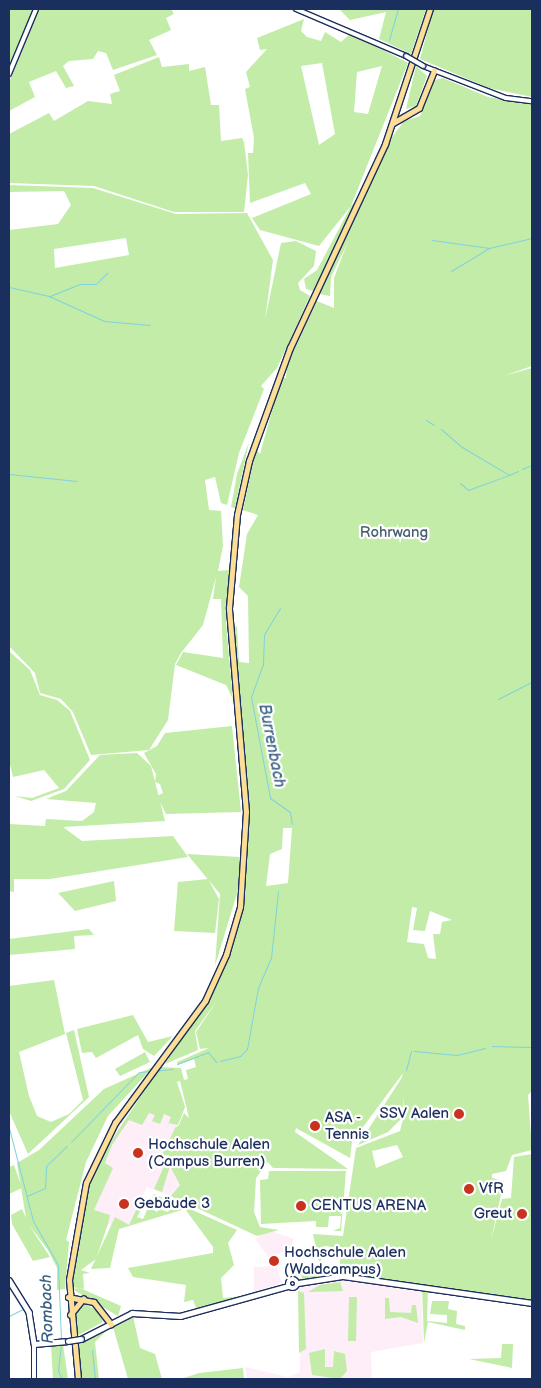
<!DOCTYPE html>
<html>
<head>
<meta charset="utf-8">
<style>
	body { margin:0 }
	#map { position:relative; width:541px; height:1388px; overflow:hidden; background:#fff; font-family:"Balsamiq Sans",sans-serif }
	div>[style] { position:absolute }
	.built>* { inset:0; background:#fdeef8 }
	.green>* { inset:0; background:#c2eca8 }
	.stream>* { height:1px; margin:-0.5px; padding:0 0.5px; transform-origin:0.5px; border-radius:0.5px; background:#81d2dc }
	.roads { filter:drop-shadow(1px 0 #1b2f5e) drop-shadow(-1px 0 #1b2f5e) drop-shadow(0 1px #1b2f5e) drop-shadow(0 -1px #1b2f5e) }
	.tertiary>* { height:4px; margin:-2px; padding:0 2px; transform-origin:2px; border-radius:2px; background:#fff }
	.secondary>* { height:4.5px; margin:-2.25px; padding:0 2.25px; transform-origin:2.25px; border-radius:2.25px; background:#fff }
	.secondary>.ring { margin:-2.25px; padding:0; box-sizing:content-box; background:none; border:4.5px solid #fff; border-radius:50% }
	.primary>* { height:4.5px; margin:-2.25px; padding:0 2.25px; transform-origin:2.25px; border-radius:2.25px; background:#fdde96 }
	.bridges { filter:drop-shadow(1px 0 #1b2f5e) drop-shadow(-1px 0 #1b2f5e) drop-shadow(0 1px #1b2f5e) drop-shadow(0 -1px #1b2f5e) }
	.tertiary-bridge>* { height:4px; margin:-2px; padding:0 2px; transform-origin:2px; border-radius:2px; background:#fff }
	.secondary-bridge>* { height:4.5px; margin:-2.25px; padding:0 2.25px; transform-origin:2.25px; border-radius:2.25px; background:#fff }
	.dots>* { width:14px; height:14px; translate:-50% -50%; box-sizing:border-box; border:2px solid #fff; border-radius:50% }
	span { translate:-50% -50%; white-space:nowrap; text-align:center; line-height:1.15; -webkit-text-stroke:4.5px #fff; paint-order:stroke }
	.park-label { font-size:15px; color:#455e70 }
	.poi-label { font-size:15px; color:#1b2f5e }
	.right { translate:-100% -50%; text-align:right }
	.left { translate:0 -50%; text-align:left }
	.water-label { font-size:16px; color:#3a6084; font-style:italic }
	.frame { position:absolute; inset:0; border:10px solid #1b2f5e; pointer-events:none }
</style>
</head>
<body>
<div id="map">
	<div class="built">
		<i style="clip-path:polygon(181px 1092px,185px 1107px,167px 1147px,180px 1173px,183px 1201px,147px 1187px,129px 1225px,119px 1229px,86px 1214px,91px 1187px,121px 1121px)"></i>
		<i style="clip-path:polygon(268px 1230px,294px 1239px,290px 1248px,273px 1257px,282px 1283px,254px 1293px,254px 1267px,275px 1266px,255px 1239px)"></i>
		<i style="clip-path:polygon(339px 1277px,421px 1287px,423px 1343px,371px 1352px,372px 1379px,247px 1379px,245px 1367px,288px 1377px,300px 1372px,299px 1283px)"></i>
	</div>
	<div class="green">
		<i style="clip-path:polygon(9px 9px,33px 9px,9px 66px)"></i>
		<i style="clip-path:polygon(39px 9px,171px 9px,174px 14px,166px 18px,171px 30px,149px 40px,157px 55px,113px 70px,106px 53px,98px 51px,93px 59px,69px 61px,63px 66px,74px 86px,66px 88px,56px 71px,29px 82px,35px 97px,9px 111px,9px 83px)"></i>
		<i style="clip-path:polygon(339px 9px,426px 9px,411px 54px,379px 39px,386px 12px,350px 20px)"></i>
		<i style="clip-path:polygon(433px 9px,532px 9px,532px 97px,489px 88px,420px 59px)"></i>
		<i style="clip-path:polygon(evenodd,304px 19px,301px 31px,307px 37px,321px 41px,325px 32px,341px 42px,351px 33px,408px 63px,351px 206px,356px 201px,313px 291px,306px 289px,304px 279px,317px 270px,351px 206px,319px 246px,260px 230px,252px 218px,311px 194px,305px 183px,250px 203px,248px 153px,253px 153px,254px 138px,245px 89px,250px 87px,246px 72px,267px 49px,260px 50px,257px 38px,304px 19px,322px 63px,335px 134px,319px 145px,301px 66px,322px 63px,304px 19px,382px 66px,368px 114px,354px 112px,357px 72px,382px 66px)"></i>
		<i style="clip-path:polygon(159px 57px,162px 67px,189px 64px,189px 71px,205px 67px,211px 105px,219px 105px,221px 141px,242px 138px,244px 142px,248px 175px,244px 212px,174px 212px,94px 186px,9px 183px,9px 134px,49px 113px,54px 121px,88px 101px,112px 104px,110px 94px,120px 91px,114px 75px)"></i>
		<i style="clip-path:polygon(416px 66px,427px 76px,416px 106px,406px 109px)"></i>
		<i style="clip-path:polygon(evenodd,443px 78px,488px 97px,532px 104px,532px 366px,504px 376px,532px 368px,532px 1052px,510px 1052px,532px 1052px,532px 1091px,528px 1095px,532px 1150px,512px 1155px,506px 1171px,492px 1174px,492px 1178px,504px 1181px,491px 1240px,502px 1199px,511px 1198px,514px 1157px,532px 1154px,532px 1301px,339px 1275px,341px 1249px,326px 1246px,321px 1247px,321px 1262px,327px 1271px,338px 1265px,337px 1274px,303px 1280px,301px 1275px,289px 1276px,320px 1267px,313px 1234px,343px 1236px,356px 1148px,400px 1131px,403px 1119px,404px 1097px,401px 1119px,388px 1132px,358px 1145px,401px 1079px,403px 1073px,352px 1142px,350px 1158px,296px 1128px,295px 1132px,348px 1169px,273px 1168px,268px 1162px,256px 1178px,254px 1212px,260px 1227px,279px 1230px,257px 1236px,171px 1196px,180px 1185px,170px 1166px,162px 1192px,154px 1189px,169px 1155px,162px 1155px,175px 1128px,179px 1125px,184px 1113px,189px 1118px,180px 1081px,177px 1082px,185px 1107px,178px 1125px,169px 1123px,164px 1135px,171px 1117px,164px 1114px,160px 1124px,152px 1121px,155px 1115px,149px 1113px,142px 1125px,129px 1120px,112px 1145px,105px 1163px,113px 1168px,94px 1210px,110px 1215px,108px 1224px,96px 1259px,81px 1270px,90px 1273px,83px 1274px,84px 1289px,72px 1287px,84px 1203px,98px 1161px,160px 1067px,181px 1068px,184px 1080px,188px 1079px,186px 1070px,196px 1067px,194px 1059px,178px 1065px,177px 1062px,209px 1048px,200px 1049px,196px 1032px,219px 998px,195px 1031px,198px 1050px,165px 1064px,211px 995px,241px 916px,249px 827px,233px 629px,237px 626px,239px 662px,249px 663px,248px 596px,239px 587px,247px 534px,258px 515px,243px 510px,256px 449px,260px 454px,281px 378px,286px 378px,287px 365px,317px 301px,334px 308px,334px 278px,347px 244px,331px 277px,330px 296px,319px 294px,390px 140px,404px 121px,420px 116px,435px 80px,443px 78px,283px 828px,292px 828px,288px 883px,266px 886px,270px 854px,282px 849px,283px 828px,443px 78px,412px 907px,417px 908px,413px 930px,425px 931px,430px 911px,452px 920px,442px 922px,440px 934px,433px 934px,436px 959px,428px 958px,424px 944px,407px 942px,412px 907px,443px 78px,397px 1145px,403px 1157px,376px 1168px,372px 1151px,397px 1145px)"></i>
		<i style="clip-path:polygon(evenodd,9px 185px,93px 188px,176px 214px,247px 213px,273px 260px,265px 320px,281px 243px,296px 241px,316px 251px,314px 266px,298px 283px,300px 290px,310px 296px,277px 368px,261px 386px,264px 389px,239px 453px,227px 505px,221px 503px,215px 477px,205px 480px,209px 510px,221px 511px,223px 546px,218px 571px,229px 570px,226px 623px,233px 699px,226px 685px,176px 665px,183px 652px,223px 658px,221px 599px,213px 599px,216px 577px,203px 625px,181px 653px,175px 664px,168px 720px,149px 750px,91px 755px,73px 712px,61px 699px,40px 693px,35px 673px,9px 646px,9px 230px,58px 224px,71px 205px,64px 191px,9px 192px,9px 185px,126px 238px,129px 255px,55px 268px,54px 249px,126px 238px)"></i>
		<i style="clip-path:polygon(249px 442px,235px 508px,231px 507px,237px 474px)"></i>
		<i style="clip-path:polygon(9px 651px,30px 670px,40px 695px,57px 700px,70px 711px,90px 760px,64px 789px,31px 801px,15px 796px,32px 798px,59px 788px,44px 770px,13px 777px,9px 760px)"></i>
		<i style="clip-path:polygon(232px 726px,241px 812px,166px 814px,157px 796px,163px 793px,160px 784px,155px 782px,156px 774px,144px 753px,157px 746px,165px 733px)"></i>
		<i style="clip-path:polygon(137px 753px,151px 766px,165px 821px,63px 827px,82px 841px,173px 836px,188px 857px,50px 879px,14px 879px,14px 892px,9px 891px,9px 824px,45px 826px,46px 819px,82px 821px,94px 812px,96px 803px,46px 799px,66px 791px,100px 755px)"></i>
		<i style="clip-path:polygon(187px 854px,240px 857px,238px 890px,215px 966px,220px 894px)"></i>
		<i style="clip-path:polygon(208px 879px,219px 899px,215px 933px,174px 931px,178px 882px)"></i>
		<i style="clip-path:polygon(114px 881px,116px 901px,75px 911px,58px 893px)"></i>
		<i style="clip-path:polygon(89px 929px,94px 935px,74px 936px,75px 949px,9px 955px,9px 939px)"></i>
		<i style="clip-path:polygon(54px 980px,65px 1034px,19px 1052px,29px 1096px,37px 1116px,51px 1122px,69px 1114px,83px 1100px,66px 1033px,74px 1030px,89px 1097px,28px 1154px,9px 1111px,9px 986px)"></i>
		<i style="clip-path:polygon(133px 1015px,148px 1042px,173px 1036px,154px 1056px,143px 1049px,138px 1035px,96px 1058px,92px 1052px,82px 1053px,77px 1029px)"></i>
		<i style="clip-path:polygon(145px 1052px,150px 1062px,120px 1076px,115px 1069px)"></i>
		<i style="clip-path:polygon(153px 1067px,108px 1116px,86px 1162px,66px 1240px,69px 1242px,65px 1289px,57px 1290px,57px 1268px,48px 1250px,29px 1225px,50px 1257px,33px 1261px,12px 1224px,11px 1215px,22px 1209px,26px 1218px,17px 1163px,39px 1150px,104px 1089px)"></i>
		<i style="clip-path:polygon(14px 1165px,22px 1188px,9px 1194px,9px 1167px)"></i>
		<i style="clip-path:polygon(269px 1171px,346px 1171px,341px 1231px,333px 1231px,340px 1228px,341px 1216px,329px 1216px,328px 1227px,316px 1227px,316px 1221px,261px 1224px,260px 1180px,268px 1179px)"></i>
		<i style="clip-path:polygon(154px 1194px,163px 1198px,152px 1209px,157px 1212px,164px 1198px,177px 1203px,166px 1201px,162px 1210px,168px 1212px,171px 1205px,180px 1209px,179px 1204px,237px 1230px,228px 1243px,234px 1265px,221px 1278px,223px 1298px,243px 1296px,197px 1310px,193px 1300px,184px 1302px,186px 1285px,133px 1277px,128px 1268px,213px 1253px,213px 1247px,185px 1209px,119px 1229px,110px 1268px,91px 1269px,115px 1217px,129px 1225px,137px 1208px,141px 1210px,137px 1217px,143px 1219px)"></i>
		<i style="clip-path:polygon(340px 1282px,343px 1291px,308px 1292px,320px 1285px)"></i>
		<i style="clip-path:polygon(80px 1288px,121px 1306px,118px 1316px,72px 1289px)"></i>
		<i style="clip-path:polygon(422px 1288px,428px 1289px,427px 1321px,447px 1323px,447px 1315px,430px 1314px,432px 1301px,449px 1301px,448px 1309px,457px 1311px,456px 1324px,465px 1326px,465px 1330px,428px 1322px,424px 1343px)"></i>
		<i style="clip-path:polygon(298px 1291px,304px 1293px,306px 1349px,299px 1353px)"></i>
		<i style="clip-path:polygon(349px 1297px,357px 1297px,356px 1341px,348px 1341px)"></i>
		<i style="clip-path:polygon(385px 1298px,389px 1298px,390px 1312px,411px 1313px,412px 1305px,416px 1305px,418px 1323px,401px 1317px,385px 1319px)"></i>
		<i style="clip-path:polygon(84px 1303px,99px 1312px,103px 1322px,75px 1337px,74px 1309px)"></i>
		<i style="clip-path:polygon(133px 1316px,140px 1348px,155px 1354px,162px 1379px,128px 1379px,113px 1327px)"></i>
		<i style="clip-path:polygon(108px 1329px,95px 1342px,99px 1379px,82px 1379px,77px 1345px)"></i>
		<i style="clip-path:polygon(63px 1344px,68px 1379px,53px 1379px,51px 1346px)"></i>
		<i style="clip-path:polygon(502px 1344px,513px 1344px,512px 1368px,469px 1359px,501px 1358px)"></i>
		<i style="clip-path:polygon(325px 1349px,325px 1367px,333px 1367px,334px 1351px,345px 1354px,347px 1371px,340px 1379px,312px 1375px,309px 1353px)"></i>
		<i style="clip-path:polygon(243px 1368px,244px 1379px,181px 1379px,199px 1373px)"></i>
	</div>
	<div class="stream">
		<i style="left:389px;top:40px;width:32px;rotate:-74deg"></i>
		<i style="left:432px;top:240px;width:58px;rotate:8deg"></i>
		<i style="left:489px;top:248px;width:44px;rotate:-13.1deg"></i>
		<i style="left:451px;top:271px;width:44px;rotate:-31.2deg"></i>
		<i style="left:9px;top:287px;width:41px;rotate:12.7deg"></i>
		<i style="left:49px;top:296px;width:60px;rotate:24.4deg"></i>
		<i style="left:104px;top:321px;width:46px;rotate:5deg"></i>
		<i style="left:50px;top:296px;width:32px;rotate:-22deg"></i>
		<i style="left:80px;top:284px;width:16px"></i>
		<i style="left:96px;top:284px;width:16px;rotate:-45deg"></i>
		<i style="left:426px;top:420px;width:9px;rotate:32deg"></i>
		<i style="left:441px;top:429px;width:28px;rotate:41deg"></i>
		<i style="left:462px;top:447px;width:55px;rotate:30.8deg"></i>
		<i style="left:509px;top:475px;width:10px;rotate:-24deg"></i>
		<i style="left:522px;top:469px;width:11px;rotate:-22deg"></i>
		<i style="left:9px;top:474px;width:68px;rotate:5.9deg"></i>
		<i style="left:460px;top:483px;width:11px;rotate:41deg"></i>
		<i style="left:468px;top:490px;width:44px;rotate:-20.1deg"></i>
		<i style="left:280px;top:608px;width:31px;rotate:121deg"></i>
		<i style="left:264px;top:635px;width:29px;rotate:92deg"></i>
		<i style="left:263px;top:664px;width:35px;rotate:110deg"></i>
		<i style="left:251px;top:697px;width:103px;rotate:79.3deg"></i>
		<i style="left:270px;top:798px;width:24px;rotate:35deg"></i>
		<i style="left:290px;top:812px;width:12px;rotate:81deg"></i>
		<i style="left:498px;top:699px;width:38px;rotate:-27deg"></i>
		<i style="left:492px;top:1046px;width:40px;rotate:1.4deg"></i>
		<i style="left:414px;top:1051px;width:43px;rotate:5.3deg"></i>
		<i style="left:457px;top:1055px;width:29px;rotate:-14deg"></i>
		<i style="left:220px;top:1061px;width:21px;rotate:-14deg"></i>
		<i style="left:240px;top:1056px;width:10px;rotate:-45deg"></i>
		<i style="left:247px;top:1049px;width:62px;rotate:-79.8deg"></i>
		<i style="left:258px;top:988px;width:33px;rotate:-67deg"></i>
		<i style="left:271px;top:958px;width:67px;rotate:-84deg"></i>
		<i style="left:177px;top:1064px;width:33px;rotate:-21deg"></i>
		<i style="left:208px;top:1052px;width:13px;rotate:51deg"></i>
		<i style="left:406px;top:1070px;width:20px;rotate:-75deg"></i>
		<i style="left:9px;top:1128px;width:96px;rotate:75.5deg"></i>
		<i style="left:33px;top:1221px;width:51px;rotate:60.4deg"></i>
		<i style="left:58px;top:1265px;width:74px;rotate:87.7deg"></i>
		<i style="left:71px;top:1142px;width:98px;rotate:-45.8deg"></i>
		<i style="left:139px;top:1072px;width:34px;rotate:-5deg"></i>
		<i style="left:27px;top:1196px;width:20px;rotate:-24deg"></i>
		<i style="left:45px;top:1188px;width:22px;rotate:-87deg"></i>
		<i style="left:46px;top:1166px;width:29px;rotate:-44deg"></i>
		<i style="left:9px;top:1316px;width:16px;rotate:-27deg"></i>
		<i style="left:61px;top:1343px;width:28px;rotate:96deg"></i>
		<i style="left:58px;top:1371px;width:9px;rotate:63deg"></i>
		<i style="left:92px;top:1350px;width:29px;rotate:84deg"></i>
	</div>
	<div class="roads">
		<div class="tertiary">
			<i style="left:296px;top:9px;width:120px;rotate:23.1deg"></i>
			<i style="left:423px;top:66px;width:89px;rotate:21.1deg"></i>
			<i style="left:506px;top:98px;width:26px;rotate:7deg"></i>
			<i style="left:9px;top:74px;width:70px;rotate:-67.4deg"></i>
			<i style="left:34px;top:1379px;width:35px;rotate:-90deg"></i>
		</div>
		<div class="secondary">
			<i class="ring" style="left:288px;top:1279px;width:5.5px;height:5.5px"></i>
			<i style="left:9px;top:1280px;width:38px;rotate:58deg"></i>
			<i style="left:29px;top:1312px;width:32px;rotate:81deg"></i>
			<i style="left:34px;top:1344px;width:34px;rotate:-5deg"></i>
			<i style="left:298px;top:1283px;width:46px;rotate:-8.8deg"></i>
			<i style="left:343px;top:1276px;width:191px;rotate:8.1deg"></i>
			<i style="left:81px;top:1339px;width:57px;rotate:-27deg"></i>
			<i style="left:132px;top:1313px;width:48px;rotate:3.6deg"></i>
			<i style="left:180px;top:1316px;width:112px;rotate:-15.5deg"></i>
		</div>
		<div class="primary">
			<i style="left:393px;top:123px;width:30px;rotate:-30deg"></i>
			<i style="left:419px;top:108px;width:40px;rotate:-68deg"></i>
			<i style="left:68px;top:1297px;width:26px;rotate:11deg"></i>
			<i style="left:94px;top:1302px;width:28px;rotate:52deg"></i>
			<i style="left:70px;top:1315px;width:21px;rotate:-51deg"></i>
			<i style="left:78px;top:1379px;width:99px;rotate:-95.2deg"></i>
			<i style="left:69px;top:1280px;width:98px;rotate:-80.1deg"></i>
			<i style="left:86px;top:1183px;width:67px;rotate:-64.2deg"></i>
			<i style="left:115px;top:1123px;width:152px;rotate:-53.6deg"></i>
			<i style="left:205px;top:1001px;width:51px;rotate:-65.5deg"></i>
			<i style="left:226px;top:955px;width:50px;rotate:-73.7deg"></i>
			<i style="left:240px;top:907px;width:95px;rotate:-86.4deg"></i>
			<i style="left:246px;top:812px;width:205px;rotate:-94.8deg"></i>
			<i style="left:229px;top:608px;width:93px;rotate:-85.1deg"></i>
			<i style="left:237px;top:515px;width:55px;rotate:-77.5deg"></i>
			<i style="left:249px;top:461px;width:120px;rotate:-70.1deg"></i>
			<i style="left:290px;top:348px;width:225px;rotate:-65deg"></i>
			<i style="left:385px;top:144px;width:142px;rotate:-71.6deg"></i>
		</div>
	</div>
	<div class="bridges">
		<div class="tertiary-bridge">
			<i style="left:406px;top:56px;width:20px;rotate:30deg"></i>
		</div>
		<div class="secondary-bridge">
			<i style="left:68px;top:1341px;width:13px;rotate:-9deg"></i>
		</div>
	</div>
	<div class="dots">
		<i style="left:459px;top:1114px;background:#c8321e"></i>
		<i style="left:315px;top:1126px;background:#c8321e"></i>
		<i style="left:138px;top:1153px;background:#c8321e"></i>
		<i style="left:469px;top:1189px;background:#c8321e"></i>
		<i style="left:124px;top:1204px;background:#c8321e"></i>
		<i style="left:301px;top:1206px;background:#c8321e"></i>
		<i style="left:522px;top:1214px;background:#c8321e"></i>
		<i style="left:274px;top:1261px;background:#c8321e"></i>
	</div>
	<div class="park-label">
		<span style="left:394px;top:533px">Rohrwang</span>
	</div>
	<div class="poi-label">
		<span class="right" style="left:449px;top:1114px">SSV Aalen</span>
		<span class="left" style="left:325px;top:1126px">ASA -<br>Tennis</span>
		<span class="left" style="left:148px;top:1153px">Hochschule Aalen<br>(Campus Burren)</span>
		<span class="left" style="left:479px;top:1189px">VfR</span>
		<span class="left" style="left:134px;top:1204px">Gebäude 3</span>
		<span class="left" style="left:311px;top:1206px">CENTUS ARENA</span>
		<span class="right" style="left:512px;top:1214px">Greut</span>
		<span class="left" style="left:284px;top:1261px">Hochschule Aalen<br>(Waldcampus)</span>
	</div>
	<div class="water-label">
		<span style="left:271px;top:746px;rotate:79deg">Burrenbach</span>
		<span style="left:48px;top:1309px;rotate:-92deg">Rombach</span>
	</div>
	<div class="frame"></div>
</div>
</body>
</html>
